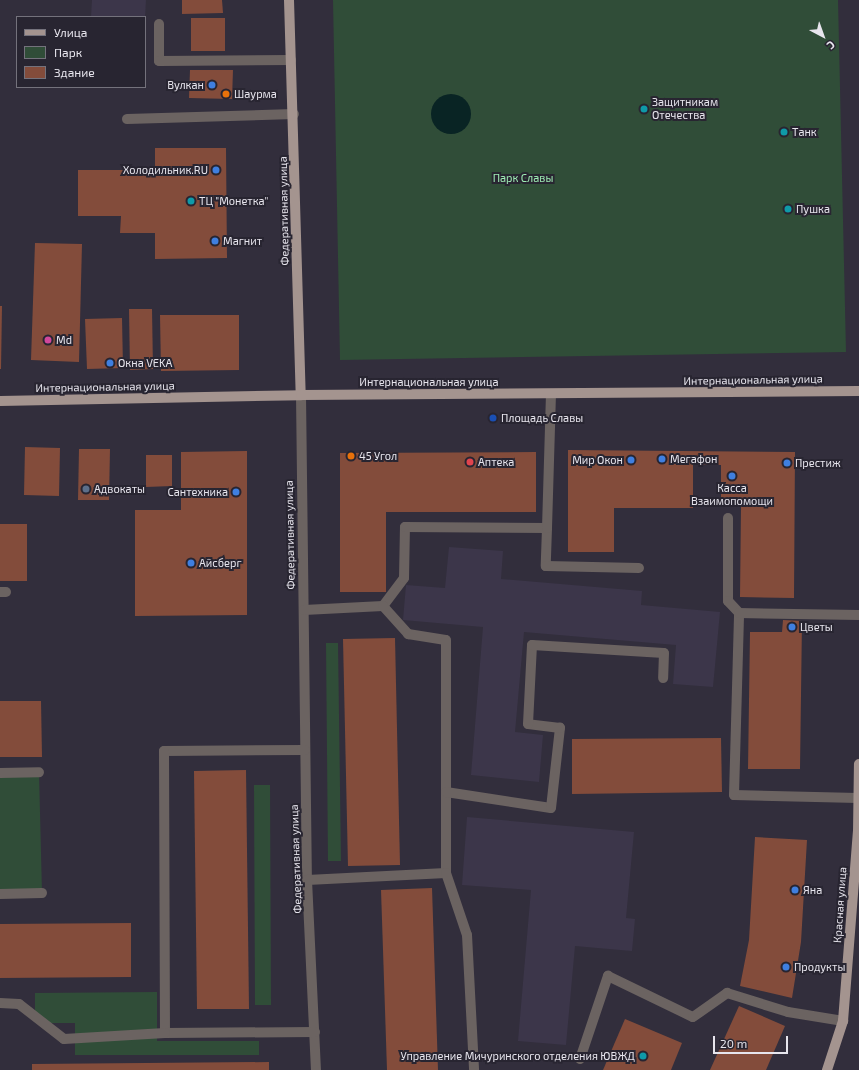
<!DOCTYPE html>
<html>
<head>
<meta charset="utf-8">
<style>
	body { margin:0 }
	#map { position:relative; width:859px; height:1070px; overflow:hidden; background:#322e3c; font-family:"Exo 2",sans-serif }
	div>[style] { position:absolute }
	.built>* { inset:0; background:#3c364a }
	.green>* { inset:0; background:#304d38 }
	.water>* { inset:0; background:#092424 }
	.round { border-radius:50% }
	.building>* { inset:0; background:#834c3b }
	.minor>* { height:10px; margin:-5px; padding:0 5px; transform-origin:5px; border-radius:5px; background:#6b6361 }
	.major>* { height:10px; margin:-5px; padding:0 5px; transform-origin:5px; border-radius:5px; background:#a4948f }
	.dots>* { width:11px; height:11px; translate:-50% -50%; box-sizing:border-box; border:2px solid #282531; border-radius:50% }
	span { translate:-50% -50%; white-space:nowrap; text-align:center; line-height:1.15; -webkit-text-stroke:4px #282531; paint-order:stroke }
	.poi-label { font-size:11px; color:#e7e5ed }
	.right { translate:-100% -50%; text-align:right }
	.left { translate:0 -50%; text-align:left }
	.park-label { font-size:11px; color:#9eecb4 }
	.street-label { font-size:11px; color:#e7e5ed }
	.legend { position:absolute; left:16px; top:16px; width:130px; height:72px; box-sizing:border-box; background:#282531; border:1px solid #74727c; margin:0; padding:5px 7px; list-style:none; font-size:12px; color:#e7e5ed }
	.legend li { display:flex; align-items:center; gap:8px; height:20px }
	.legend b { width:20px; border:1px solid #74727c }
	.north { position:absolute; left:803px; top:16px; width:40px; height:40px; -webkit-text-stroke:3px #282531; paint-order:stroke; rotate:139deg; font-size:11px; font-weight:700; line-height:16px; text-align:center; color:#e7e5ed }
	.north::after { content:''; display:block; margin:auto; width:14px; height:18px; background:#e7e5ed; clip-path:polygon(50% 0,100% 100%,50% 72%,0 100%) }
	.scale { position:absolute; left:713px; top:1036px; width:75px; height:18px; box-sizing:border-box; border:2px solid #e7e5ed; border-top:0; padding-left:5px; font-size:12px; line-height:14px; white-space:nowrap; color:#e7e5ed; -webkit-text-stroke:3px #282531; paint-order:stroke }
</style>
</head>
<body>
<div id="map">
	<div class="built">
		<i style="clip-path:polygon(92px 0,146px 0,145px 17px,91px 17px)"></i>
		<i style="clip-path:polygon(449px 547px,503px 551px,501px 579px,642px 591px,641px 605px,720px 612px,713px 687px,673px 684px,676px 645px,524px 632px,515px 732px,543px 735px,539px 782px,471px 775px,483px 627px,403px 620px,406px 585px,445px 588px)"></i>
		<i style="clip-path:polygon(467px 817px,634px 832px,626px 918px,635px 919px,632px 951px,575px 946px,566px 1045px,518px 1041px,531px 890px,462px 885px)"></i>
	</div>
	<div class="green">
		<i style="clip-path:polygon(333px 0,838px 0,846px 352px,340px 360px)"></i>
		<i style="clip-path:polygon(326px 643px,338px 643px,341px 861px,328px 861px)"></i>
		<i style="clip-path:polygon(39px 772px,42px 893px,0 894px,0 773px)"></i>
		<i style="clip-path:polygon(254px 785px,270px 785px,271px 1005px,255px 1005px)"></i>
		<i style="clip-path:polygon(157px 992px,157px 1041px,259px 1041px,259px 1055px,75px 1055px,75px 1023px,35px 1023px,35px 993px)"></i>
	</div>
	<div class="water">
		<i class="round" style="left:431px;top:94px;width:40px;height:40px"></i>
	</div>
	<div class="building">
		<i style="clip-path:polygon(182px 0,222px 0,223px 13px,182px 14px)"></i>
		<i style="clip-path:polygon(191px 18px,225px 18px,225px 51px,191px 51px)"></i>
		<i style="clip-path:polygon(190px 70px,233px 70px,232px 99px,189px 98px)"></i>
		<i style="clip-path:polygon(155px 148px,226px 148px,227px 258px,155px 259px,155px 233px,120px 233px,121px 216px,78px 216px,78px 170px,155px 170px)"></i>
		<i style="clip-path:polygon(35px 243px,82px 244px,79px 362px,31px 360px)"></i>
		<i style="clip-path:polygon(0 306px,2px 306px,1px 369px,0 369px)"></i>
		<i style="clip-path:polygon(129px 309px,152px 309px,153px 369px,130px 370px)"></i>
		<i style="clip-path:polygon(160px 315px,239px 315px,239px 370px,161px 371px)"></i>
		<i style="clip-path:polygon(122px 318px,123px 368px,87px 369px,85px 319px)"></i>
		<i style="clip-path:polygon(25px 447px,60px 448px,59px 496px,24px 495px)"></i>
		<i style="clip-path:polygon(79px 449px,110px 449px,109px 500px,78px 500px)"></i>
		<i style="clip-path:polygon(568px 450px,795px 452px,794px 598px,740px 597px,741px 506px,721px 506px,721px 465px,693px 464px,693px 508px,614px 508px,614px 552px,568px 552px)"></i>
		<i style="clip-path:polygon(247px 451px,247px 615px,135px 616px,135px 510px,181px 510px,181px 452px)"></i>
		<i style="clip-path:polygon(536px 452px,536px 512px,386px 512px,386px 592px,340px 592px,340px 453px)"></i>
		<i style="clip-path:polygon(146px 455px,172px 455px,172px 486px,146px 487px)"></i>
		<i style="clip-path:polygon(0 524px,27px 524px,27px 581px,0 581px)"></i>
		<i style="clip-path:polygon(783px 620px,802px 621px,800px 769px,748px 769px,750px 632px,782px 632px)"></i>
		<i style="clip-path:polygon(395px 638px,400px 865px,348px 866px,343px 639px)"></i>
		<i style="clip-path:polygon(0 701px,41px 701px,42px 757px,0 757px)"></i>
		<i style="clip-path:polygon(721px 738px,722px 792px,572px 794px,572px 739px)"></i>
		<i style="clip-path:polygon(246px 770px,249px 1009px,197px 1009px,194px 771px)"></i>
		<i style="clip-path:polygon(755px 837px,807px 840px,801px 942px,792px 998px,740px 986px,749px 940px)"></i>
		<i style="clip-path:polygon(432px 888px,438px 1070px,387px 1070px,381px 890px)"></i>
		<i style="clip-path:polygon(131px 923px,131px 977px,0 978px,0 924px)"></i>
		<i style="clip-path:polygon(739px 1006px,785px 1026px,766px 1070px,710px 1070px)"></i>
		<i style="clip-path:polygon(625px 1019px,682px 1043px,671px 1070px,603px 1070px)"></i>
		<i style="clip-path:polygon(269px 1062px,269px 1070px,32px 1070px,32px 1064px)"></i>
	</div>
	<div class="minor">
		<i style="left:159px;top:24px;width:37px;rotate:90deg"></i>
		<i style="left:159px;top:61px;width:132px;rotate:-0.4deg"></i>
		<i style="left:127px;top:119px;width:167px;rotate:-1.7deg"></i>
		<i style="left:301px;top:395px;width:485px;rotate:89.3deg"></i>
		<i style="left:307px;top:880px;width:190px;rotate:87.3deg"></i>
		<i style="left:728px;top:518px;width:83px;rotate:90deg"></i>
		<i style="left:728px;top:601px;width:16px;rotate:47deg"></i>
		<i style="left:547px;top:528px;width:38px;rotate:92deg"></i>
		<i style="left:546px;top:566px;width:93px;rotate:1.2deg"></i>
		<i style="left:0;top:592px;width:6px"></i>
		<i style="left:383px;top:606px;width:35px;rotate:-53deg"></i>
		<i style="left:404px;top:578px;width:51px;rotate:-88.9deg"></i>
		<i style="left:405px;top:527px;width:142px;rotate:0.4deg"></i>
		<i style="left:547px;top:528px;width:134px;rotate:-88.3deg"></i>
		<i style="left:304px;top:610px;width:79px;rotate:-2.9deg"></i>
		<i style="left:383px;top:606px;width:38px;rotate:48deg"></i>
		<i style="left:408px;top:634px;width:38px;rotate:9deg"></i>
		<i style="left:446px;top:640px;width:233px;rotate:90deg"></i>
		<i style="left:446px;top:873px;width:139px;rotate:177.1deg"></i>
		<i style="left:305px;top:750px;width:141px;rotate:179.6deg"></i>
		<i style="left:164px;top:751px;width:282px;rotate:89.8deg"></i>
		<i style="left:165px;top:1033px;width:150px;rotate:-0.4deg"></i>
		<i style="left:0;top:773px;width:39px;rotate:-1deg"></i>
		<i style="left:446px;top:792px;width:106px;rotate:8.7deg"></i>
		<i style="left:551px;top:808px;width:81px;rotate:-83.6deg"></i>
		<i style="left:560px;top:728px;width:32px;rotate:-173deg"></i>
		<i style="left:528px;top:724px;width:79px;rotate:-87.1deg"></i>
		<i style="left:532px;top:645px;width:132px;rotate:3.5deg"></i>
		<i style="left:664px;top:653px;width:25px;rotate:92deg"></i>
		<i style="left:858px;top:798px;width:124px;rotate:-178.6deg"></i>
		<i style="left:734px;top:795px;width:182px;rotate:-88.4deg"></i>
		<i style="left:739px;top:613px;width:120px;rotate:1deg"></i>
		<i style="left:446px;top:873px;width:65px;rotate:71.3deg"></i>
		<i style="left:467px;top:935px;width:135px;rotate:87deg"></i>
		<i style="left:0;top:894px;width:42px;rotate:-1.4deg"></i>
		<i style="left:0;top:1003px;width:19px;rotate:3deg"></i>
		<i style="left:19px;top:1004px;width:57px;rotate:37.9deg"></i>
		<i style="left:64px;top:1039px;width:101px;rotate:-3.4deg"></i>
		<i style="left:580px;top:1059px;width:88px;rotate:-71.4deg"></i>
		<i style="left:608px;top:976px;width:94px;rotate:25.8deg"></i>
		<i style="left:693px;top:1017px;width:42px;rotate:-35.2deg"></i>
		<i style="left:727px;top:993px;width:64px;rotate:17.3deg"></i>
		<i style="left:788px;top:1012px;width:56px;rotate:9.3deg"></i>
	</div>
	<div class="major">
		<i style="left:289px;top:0;width:395px;rotate:88.3deg"></i>
		<i style="left:0;top:401px;width:301px;rotate:-1.1deg"></i>
		<i style="left:301px;top:395px;width:558px;rotate:-0.41deg"></i>
		<i style="left:827px;top:1070px;width:52px;rotate:-71.9deg"></i>
		<i style="left:843px;top:1021px;width:190px;rotate:-85.5deg"></i>
		<i style="left:858px;top:832px;width:68px;rotate:-89.2deg"></i>
	</div>
	<div class="dots">
		<i style="left:212px;top:85px;background:#3f7fe0"></i>
		<i style="left:226px;top:94px;background:#e8710a"></i>
		<i style="left:644px;top:109px;background:#0f9aa8"></i>
		<i style="left:784px;top:132px;background:#0f9aa8"></i>
		<i style="left:216px;top:170px;background:#3f7fe0"></i>
		<i style="left:191px;top:201px;background:#0f9aa8"></i>
		<i style="left:788px;top:209px;background:#0f9aa8"></i>
		<i style="left:215px;top:241px;background:#3f7fe0"></i>
		<i style="left:48px;top:340px;background:#d1479c"></i>
		<i style="left:110px;top:363px;background:#3f7fe0"></i>
		<i style="left:493px;top:418px;background:#1a4fb4"></i>
		<i style="left:351px;top:456px;background:#e8710a"></i>
		<i style="left:662px;top:459px;background:#3f7fe0"></i>
		<i style="left:631px;top:460px;background:#3f7fe0"></i>
		<i style="left:470px;top:462px;background:#e0444e"></i>
		<i style="left:787px;top:463px;background:#3f7fe0"></i>
		<i style="left:732px;top:476px;background:#3f7fe0"></i>
		<i style="left:86px;top:489px;background:#5c6f8a"></i>
		<i style="left:236px;top:492px;background:#3f7fe0"></i>
		<i style="left:191px;top:563px;background:#3f7fe0"></i>
		<i style="left:792px;top:627px;background:#3f7fe0"></i>
		<i style="left:795px;top:890px;background:#3f7fe0"></i>
		<i style="left:786px;top:967px;background:#3f7fe0"></i>
		<i style="left:643px;top:1056px;background:#0f9aa8"></i>
	</div>
	<div class="poi-label">
		<span class="right" style="left:204px;top:85px">Вулкан</span>
		<span class="left" style="left:234px;top:94px">Шаурма</span>
		<span class="left" style="left:652px;top:109px">Защитникам<br>Отечества</span>
		<span class="left" style="left:792px;top:132px">Танк</span>
		<span class="right" style="left:208px;top:170px">Холодильник.RU</span>
		<span class="left" style="left:199px;top:201px">ТЦ "Монетка"</span>
		<span class="left" style="left:796px;top:209px">Пушка</span>
		<span class="left" style="left:223px;top:241px">Магнит</span>
		<span class="left" style="left:56px;top:340px">Md</span>
		<span class="left" style="left:118px;top:363px">Окна VEKA</span>
		<span class="left" style="left:501px;top:418px">Площадь Славы</span>
		<span class="left" style="left:359px;top:456px">45 Угол</span>
		<span class="left" style="left:670px;top:459px">Мегафон</span>
		<span class="right" style="left:623px;top:460px">Мир Окон</span>
		<span class="left" style="left:478px;top:462px">Аптека</span>
		<span class="left" style="left:795px;top:463px">Престиж</span>
		<span class="left" style="left:94px;top:489px">Адвокаты</span>
		<span style="left:732px;top:495px">Касса<br>Взаимопомощи</span>
		<span class="right" style="left:228px;top:492px">Сантехника</span>
		<span class="left" style="left:199px;top:563px">Айсберг</span>
		<span class="left" style="left:800px;top:627px">Цветы</span>
		<span class="left" style="left:803px;top:890px">Яна</span>
		<span class="left" style="left:794px;top:967px">Продукты</span>
		<span class="right" style="left:635px;top:1056px">Управление Мичуринского отделения ЮВЖД</span>
	</div>
	<div class="park-label">
		<span style="left:523px;top:178px">Парк Славы</span>
	</div>
	<div class="street-label">
		<span style="left:284px;top:211px;rotate:-91deg">Федеративная улица</span>
		<span style="left:753px;top:380px;rotate:-1deg">Интернациональная улица</span>
		<span style="left:429px;top:382px">Интернациональная улица</span>
		<span style="left:105px;top:387px;rotate:-1deg">Интернациональная улица</span>
		<span style="left:290px;top:535px;rotate:-91deg">Федеративная улица</span>
		<span style="left:296px;top:859px;rotate:-92deg">Федеративная улица</span>
		<span style="left:840px;top:905px;rotate:-86deg">Красная улица</span>
	</div>
	<ul class="legend">
	<li><b style="height:5px;background:#a4948f"></b>Улица</li>
	<li><b style="height:11px;background:#304d38"></b>Парк</li>
	<li><b style="height:11px;background:#834c3b"></b>Здание</li>
	</ul>
	<div class="north">С</div>
	<div class="scale">20 m</div>
</div>
</body>
</html>
